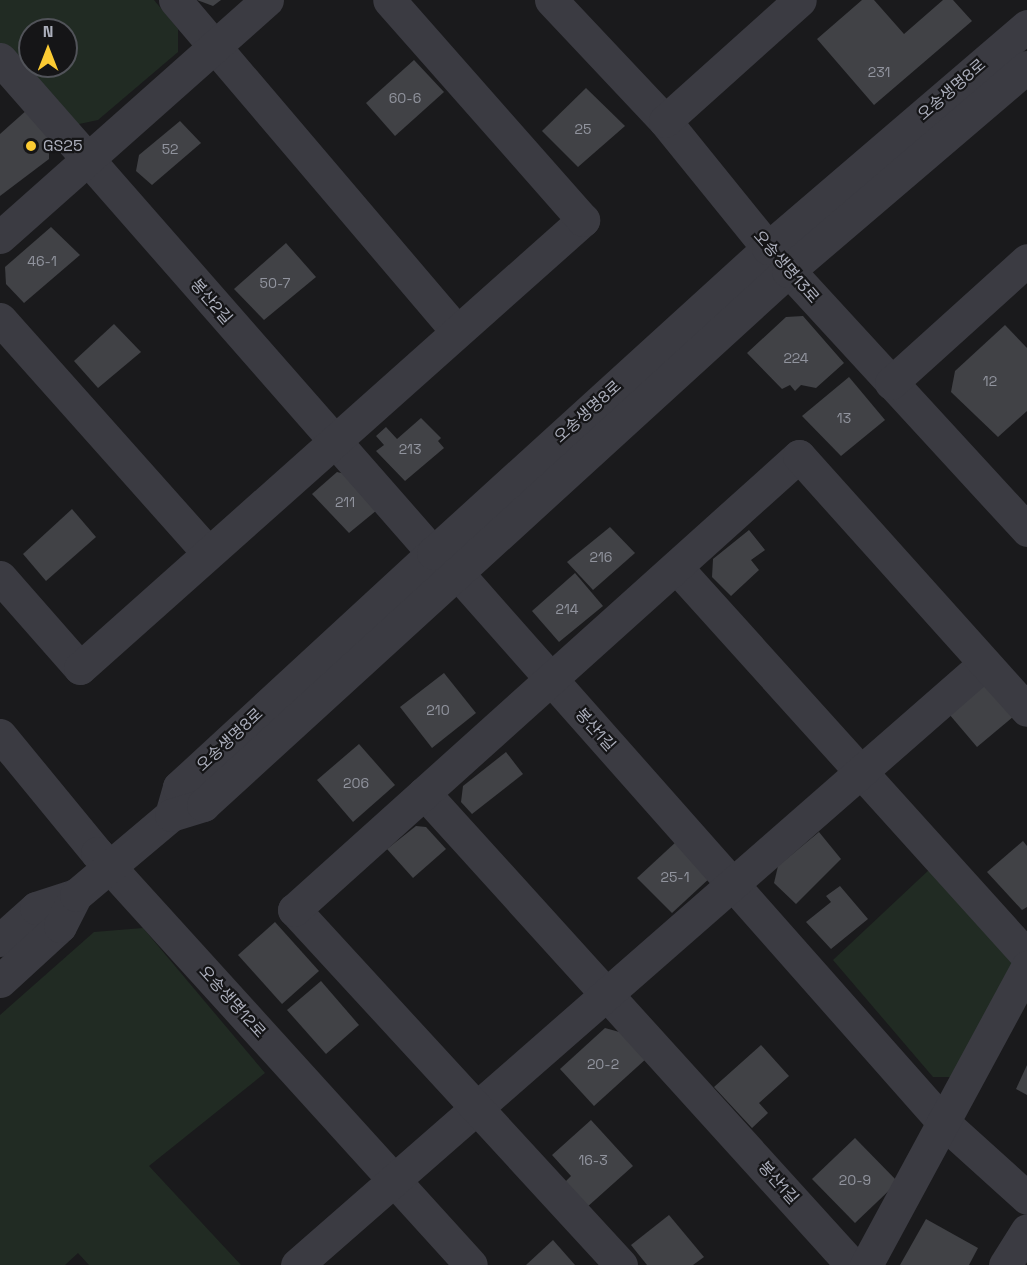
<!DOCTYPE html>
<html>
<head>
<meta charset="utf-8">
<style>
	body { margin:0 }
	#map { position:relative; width:1027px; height:1265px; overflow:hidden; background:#1a1a1c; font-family:"Space Grotesk","Noto Sans KR",sans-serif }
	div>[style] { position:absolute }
	.green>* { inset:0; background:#212b23 }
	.building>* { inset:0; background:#414246 }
	.minor>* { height:33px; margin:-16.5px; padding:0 16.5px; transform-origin:16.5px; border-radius:16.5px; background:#3b3b42 }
	.dots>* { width:16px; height:16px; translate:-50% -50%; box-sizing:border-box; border:3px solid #151517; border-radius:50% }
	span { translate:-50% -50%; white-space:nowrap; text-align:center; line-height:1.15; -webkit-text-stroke:4.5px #151517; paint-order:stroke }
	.number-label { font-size:14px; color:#91949e }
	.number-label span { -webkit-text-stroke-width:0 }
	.street-label { font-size:16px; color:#acafbc }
	.poi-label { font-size:16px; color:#acafbc }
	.left { translate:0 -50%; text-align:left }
	.north { position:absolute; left:18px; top:18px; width:60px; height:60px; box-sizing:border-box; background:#151517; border:2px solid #515359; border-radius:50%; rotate:0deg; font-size:16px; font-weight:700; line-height:24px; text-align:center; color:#acafbc }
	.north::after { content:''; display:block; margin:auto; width:21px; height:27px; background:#fbcb33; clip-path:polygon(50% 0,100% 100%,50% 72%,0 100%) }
</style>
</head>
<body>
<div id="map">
	<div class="green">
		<i style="clip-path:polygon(evenodd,0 0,154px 0,178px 29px,178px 52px,98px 120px,60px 128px,0 59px,0 0,30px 30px,66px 30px,66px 66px,30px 66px,30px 30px)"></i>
		<i style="clip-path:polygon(931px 868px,1011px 958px,1013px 970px,961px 1077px,933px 1077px,833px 960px)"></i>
		<i style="clip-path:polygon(143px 928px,265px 1073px,149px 1166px,241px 1265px,89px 1265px,78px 1253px,65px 1265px,0 1265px,0 1015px,94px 932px)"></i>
	</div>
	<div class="building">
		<i style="clip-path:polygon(197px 0,221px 0,213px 6px)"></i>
		<i style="clip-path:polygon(862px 0,874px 0,904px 34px,943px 0,953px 0,972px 21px,874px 105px,817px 39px)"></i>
		<i style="clip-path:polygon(414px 60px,444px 92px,395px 136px,366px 103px)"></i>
		<i style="clip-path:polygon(586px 88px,625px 126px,578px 167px,542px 131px)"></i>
		<i style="clip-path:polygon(28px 109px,49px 131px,49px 159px,0 196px,0 134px)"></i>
		<i style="clip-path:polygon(180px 121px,201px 143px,152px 185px,136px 171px,139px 155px)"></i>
		<i style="clip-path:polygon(51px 227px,80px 255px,24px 303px,6px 284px,5px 267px)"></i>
		<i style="clip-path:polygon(286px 243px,316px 277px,264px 320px,234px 289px)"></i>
		<i style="clip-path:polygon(803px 316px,844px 363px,816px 388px,801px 385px,795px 391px,790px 385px,782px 389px,747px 353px,786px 317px)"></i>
		<i style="clip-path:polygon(114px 324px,141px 352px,98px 388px,74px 361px)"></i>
		<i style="clip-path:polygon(1005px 325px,1027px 348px,1027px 411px,998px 437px,951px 392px,955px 371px)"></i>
		<i style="clip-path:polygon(849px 377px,885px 420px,841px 456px,802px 416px)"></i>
		<i style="clip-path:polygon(421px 418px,441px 438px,438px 441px,444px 448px,405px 481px,376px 451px,384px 445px,376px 436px,386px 427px,397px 439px)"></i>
		<i style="clip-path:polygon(337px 472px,349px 475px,377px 510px,349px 533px,312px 494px)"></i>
		<i style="clip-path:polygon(72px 509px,96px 537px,46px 581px,23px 554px)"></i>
		<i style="clip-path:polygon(610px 527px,635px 553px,593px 590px,567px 562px)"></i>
		<i style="clip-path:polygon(749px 530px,765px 550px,751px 560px,759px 570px,731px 596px,712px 577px,713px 559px)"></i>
		<i style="clip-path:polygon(575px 573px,603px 606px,559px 642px,532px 611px)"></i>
		<i style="clip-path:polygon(444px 673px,476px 713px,432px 748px,400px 707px)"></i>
		<i style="clip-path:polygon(982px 686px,996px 686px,1019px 712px,977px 747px,949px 714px)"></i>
		<i style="clip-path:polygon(359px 744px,395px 785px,353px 822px,317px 780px)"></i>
		<i style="clip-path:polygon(506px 752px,523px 774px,472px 814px,461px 802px,463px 786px)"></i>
		<i style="clip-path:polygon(416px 826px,426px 827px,446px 849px,413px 878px,387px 849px)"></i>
		<i style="clip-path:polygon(819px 832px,841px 859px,796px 904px,774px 883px,778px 866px)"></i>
		<i style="clip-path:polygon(677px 841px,712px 876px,672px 913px,637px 878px)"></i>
		<i style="clip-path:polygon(1023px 841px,1027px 846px,1027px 907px,1022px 910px,987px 872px)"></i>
		<i style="clip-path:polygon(840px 886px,868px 919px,831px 949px,806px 922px,831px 902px,826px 896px)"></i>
		<i style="clip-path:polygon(275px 922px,319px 971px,282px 1004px,238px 955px)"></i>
		<i style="clip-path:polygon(321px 981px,359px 1025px,326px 1054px,287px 1010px)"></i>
		<i style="clip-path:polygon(605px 1028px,623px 1033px,647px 1058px,594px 1106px,560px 1069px)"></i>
		<i style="clip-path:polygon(761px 1045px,789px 1076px,759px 1103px,768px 1113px,752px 1128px,714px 1087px)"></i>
		<i style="clip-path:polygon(1027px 1065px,1027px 1095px,1016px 1089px)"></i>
		<i style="clip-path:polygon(591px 1120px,633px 1166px,586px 1208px,564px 1183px,571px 1176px,552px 1155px)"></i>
		<i style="clip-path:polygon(855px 1138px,898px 1182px,855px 1223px,812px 1179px)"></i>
		<i style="clip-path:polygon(669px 1215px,704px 1257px,693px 1265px,647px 1265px,631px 1245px)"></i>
		<i style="clip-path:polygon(926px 1219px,978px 1248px,969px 1265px,900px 1265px)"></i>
		<i style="clip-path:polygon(553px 1240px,575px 1265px,526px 1265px)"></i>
	</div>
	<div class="minor">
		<i style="left:175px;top:0;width:433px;rotate:49.6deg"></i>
		<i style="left:551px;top:0;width:166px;rotate:46.7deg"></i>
		<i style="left:665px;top:121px;width:164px;rotate:51deg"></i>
		<i style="left:768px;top:248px;width:383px;rotate:47.4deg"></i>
		<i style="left:0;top:59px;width:657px;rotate:48.76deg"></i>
		<i style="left:665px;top:121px;width:181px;rotate:-41.9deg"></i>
		<i style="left:0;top:237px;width:357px;rotate:-41.6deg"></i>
		<i style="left:0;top:319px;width:311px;rotate:48.3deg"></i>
		<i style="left:891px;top:383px;width:183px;rotate:-42.1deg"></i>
		<i style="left:676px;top:567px;width:524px;rotate:47.94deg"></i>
		<i style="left:459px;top:575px;width:730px;rotate:48.5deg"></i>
		<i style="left:943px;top:1122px;width:113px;rotate:42.1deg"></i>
		<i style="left:0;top:577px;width:121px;rotate:48.7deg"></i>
		<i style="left:80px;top:668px;width:674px;rotate:-41.69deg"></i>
		<i style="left:583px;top:220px;width:293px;rotate:-131.4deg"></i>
		<i style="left:0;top:735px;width:153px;rotate:50.6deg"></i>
		<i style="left:97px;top:853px;width:556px;rotate:47.77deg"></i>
		<i style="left:424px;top:793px;width:637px;rotate:47.8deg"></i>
		<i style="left:171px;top:815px;width:29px;rotate:-74deg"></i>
		<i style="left:179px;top:787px;width:345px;rotate:-42.7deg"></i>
		<i style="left:433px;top:553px;width:453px;rotate:-42.3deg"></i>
		<i style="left:768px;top:248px;width:341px;rotate:-40.6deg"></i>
		<i style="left:0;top:940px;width:48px;rotate:-41.6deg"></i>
		<i style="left:36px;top:908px;width:42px;rotate:-18deg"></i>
		<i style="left:0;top:981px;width:81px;rotate:-42.5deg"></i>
		<i style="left:60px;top:926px;width:35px;rotate:-63deg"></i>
		<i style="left:76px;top:895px;width:124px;rotate:-40.1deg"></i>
		<i style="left:171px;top:815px;width:34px;rotate:-17deg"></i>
		<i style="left:203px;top:805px;width:792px;rotate:-42.39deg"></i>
		<i style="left:788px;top:271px;width:314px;rotate:-40.5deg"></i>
		<i style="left:297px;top:1265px;width:913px;rotate:-41.18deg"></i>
		<i style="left:621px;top:1265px;width:483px;rotate:-132.6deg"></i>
		<i style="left:294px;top:910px;width:679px;rotate:-41.96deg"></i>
		<i style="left:799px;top:456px;width:341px;rotate:48.1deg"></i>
		<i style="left:866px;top:1265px;width:339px;rotate:-61.6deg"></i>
		<i style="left:1005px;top:1265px;width:41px;rotate:-57.8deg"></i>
	</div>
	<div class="dots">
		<i style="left:31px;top:146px;background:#fbcb33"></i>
	</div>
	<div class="number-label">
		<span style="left:879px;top:72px">231</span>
		<span style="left:405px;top:98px">60-6</span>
		<span style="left:583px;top:129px">25</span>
		<span style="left:170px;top:149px">52</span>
		<span style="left:42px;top:261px">46-1</span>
		<span style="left:275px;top:283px">50-7</span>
		<span style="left:796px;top:358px">224</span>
		<span style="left:990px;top:381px">12</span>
		<span style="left:844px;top:418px">13</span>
		<span style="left:410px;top:449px">213</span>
		<span style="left:345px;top:502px">211</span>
		<span style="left:601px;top:557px">216</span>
		<span style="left:567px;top:609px">214</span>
		<span style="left:438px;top:710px">210</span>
		<span style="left:356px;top:783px">206</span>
		<span style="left:675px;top:877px">25-1</span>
		<span style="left:603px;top:1064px">20-2</span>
		<span style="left:593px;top:1160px">16-3</span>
		<span style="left:855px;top:1180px">20-9</span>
	</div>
	<div class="street-label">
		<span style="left:952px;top:90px;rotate:-41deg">오송생명8로</span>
		<span style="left:786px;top:267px;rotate:49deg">오송생명13로</span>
		<span style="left:211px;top:302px;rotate:49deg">봉산2길</span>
		<span style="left:588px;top:412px;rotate:-42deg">오송생명8로</span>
		<span style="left:595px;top:730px;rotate:48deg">봉산1길</span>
		<span style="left:230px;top:740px;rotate:-43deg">오송생명8로</span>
		<span style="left:232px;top:1002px;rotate:48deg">오송생명12로</span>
		<span style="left:778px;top:1183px;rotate:48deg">봉산1길</span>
	</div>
	<div class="poi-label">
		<span class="left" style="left:43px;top:146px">GS25</span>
	</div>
	<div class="north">N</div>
</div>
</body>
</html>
